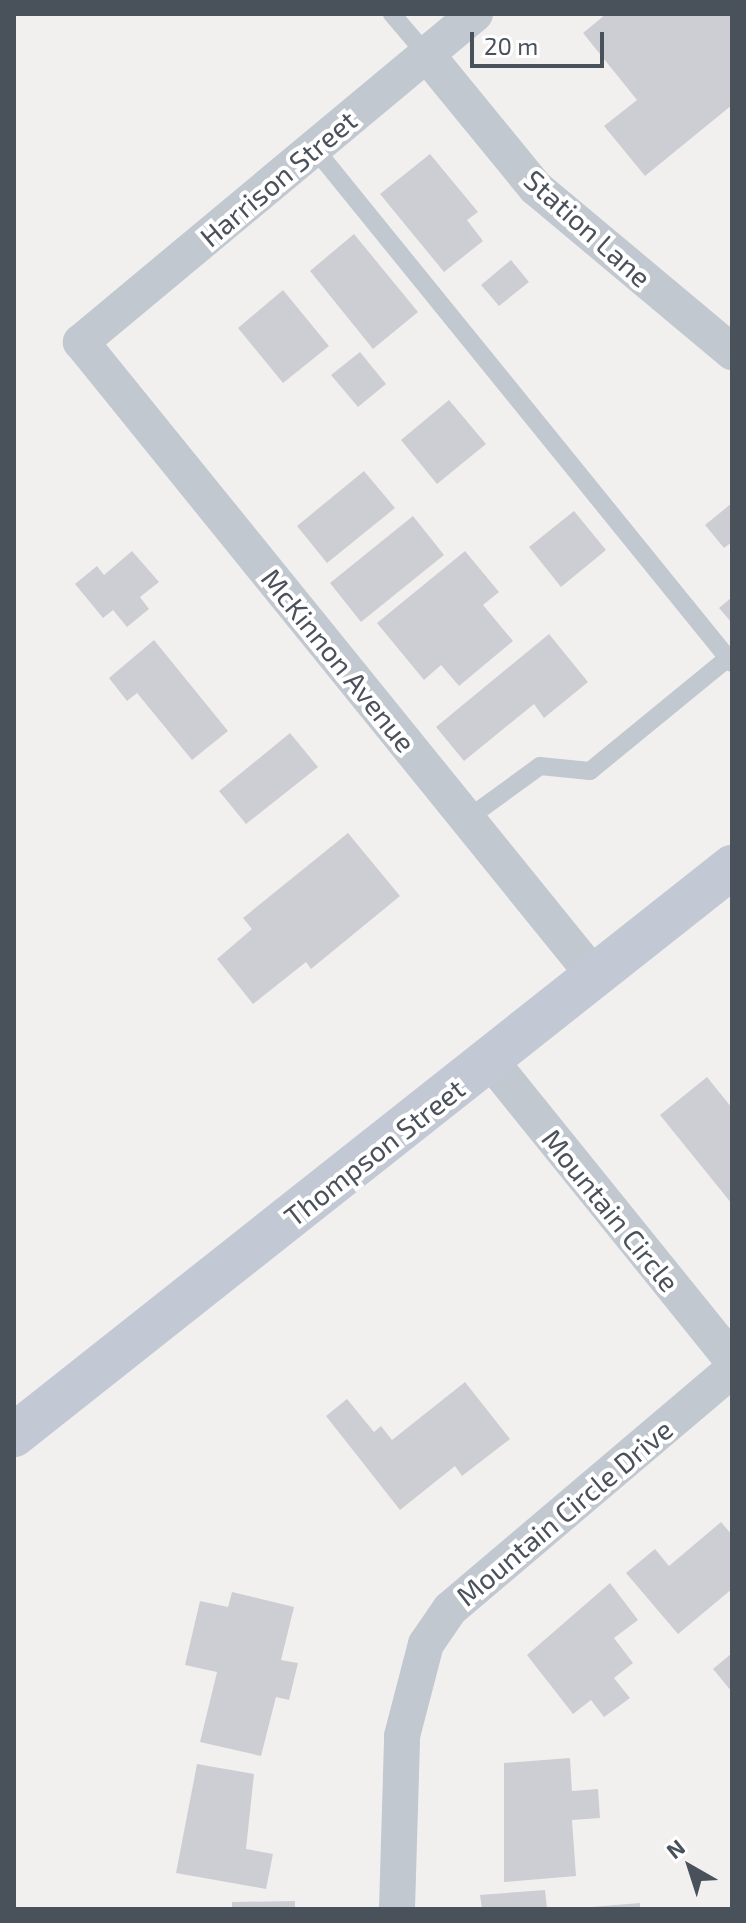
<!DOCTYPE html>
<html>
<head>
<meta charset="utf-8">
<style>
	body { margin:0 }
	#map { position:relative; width:746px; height:1923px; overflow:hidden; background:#f2f0ef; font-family:"Exo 2",sans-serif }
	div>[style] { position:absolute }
	.building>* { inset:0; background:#cdced3 }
	.lane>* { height:18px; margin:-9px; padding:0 9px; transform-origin:9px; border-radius:9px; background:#c1c8d0 }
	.street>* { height:36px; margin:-18px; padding:0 18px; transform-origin:18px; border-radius:18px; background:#c1c8d0 }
	.secondary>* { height:44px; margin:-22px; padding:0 22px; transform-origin:22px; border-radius:22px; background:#c2c9d4 }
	span { translate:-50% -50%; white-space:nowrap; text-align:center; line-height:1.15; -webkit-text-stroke:8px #fff; paint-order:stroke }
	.street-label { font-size:28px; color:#49515b }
	.frame { position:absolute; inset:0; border:16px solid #49515b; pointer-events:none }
	.north { position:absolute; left:650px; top:1827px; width:80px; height:80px; -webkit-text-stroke:6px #fff; paint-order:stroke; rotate:321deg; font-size:22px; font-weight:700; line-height:32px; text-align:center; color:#49515b }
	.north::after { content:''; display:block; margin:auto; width:28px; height:36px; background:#49515b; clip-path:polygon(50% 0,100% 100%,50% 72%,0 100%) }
	.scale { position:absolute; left:470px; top:32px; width:134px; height:36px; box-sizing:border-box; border:4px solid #49515b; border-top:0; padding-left:10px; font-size:24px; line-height:28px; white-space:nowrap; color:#49515b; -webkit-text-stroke:6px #fff; paint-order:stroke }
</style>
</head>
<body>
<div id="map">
	<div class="building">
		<i style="clip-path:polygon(606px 14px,732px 14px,732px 105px,645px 176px,604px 126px,637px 100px,583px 33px)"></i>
		<i style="clip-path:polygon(430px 154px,478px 212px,467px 220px,483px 241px,444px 272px,380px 194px)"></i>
		<i style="clip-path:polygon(354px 234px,418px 312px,373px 349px,310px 271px)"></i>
		<i style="clip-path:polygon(511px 260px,529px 282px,499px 306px,481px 285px)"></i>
		<i style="clip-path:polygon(283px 290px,329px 346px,283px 383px,238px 328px)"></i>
		<i style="clip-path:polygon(360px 352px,386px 384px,358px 407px,331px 375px)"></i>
		<i style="clip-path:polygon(449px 400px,486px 444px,437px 484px,401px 440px)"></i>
		<i style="clip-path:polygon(364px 471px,395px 508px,327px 563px,297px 526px)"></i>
		<i style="clip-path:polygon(732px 503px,732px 542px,724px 548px,705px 525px)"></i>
		<i style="clip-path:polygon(574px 511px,606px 550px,561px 587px,529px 547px)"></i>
		<i style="clip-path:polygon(413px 516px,444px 555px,361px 622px,330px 583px)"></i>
		<i style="clip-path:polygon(132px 551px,159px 582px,140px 597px,149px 609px,127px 627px,113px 610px,103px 618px,75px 584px,97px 566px,104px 575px)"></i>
		<i style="clip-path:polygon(465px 551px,499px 592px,483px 605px,513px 641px,459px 686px,441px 665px,424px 680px,377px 623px)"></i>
		<i style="clip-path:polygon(732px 597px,732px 623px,719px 608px)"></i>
		<i style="clip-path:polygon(549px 634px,588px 682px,544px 718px,534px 704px,464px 761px,436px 727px)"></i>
		<i style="clip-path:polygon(154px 640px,228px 731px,192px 760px,137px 693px,127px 701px,109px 678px)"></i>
		<i style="clip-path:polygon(290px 733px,318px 767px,246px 824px,219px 791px)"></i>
		<i style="clip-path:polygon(348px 833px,400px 896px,311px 969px,306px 962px,253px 1004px,217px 959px,252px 929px,243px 918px)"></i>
		<i style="clip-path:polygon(707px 1077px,732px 1108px,732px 1204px,660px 1115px)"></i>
		<i style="clip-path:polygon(465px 1382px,510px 1439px,462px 1476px,455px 1466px,400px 1510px,326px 1416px,347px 1399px,374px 1432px,381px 1426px,392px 1440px)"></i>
		<i style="clip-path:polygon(721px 1522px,732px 1535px,732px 1589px,678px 1634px,626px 1573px,655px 1549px,669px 1566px)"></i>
		<i style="clip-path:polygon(610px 1583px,638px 1620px,614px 1638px,633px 1663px,614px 1678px,630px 1698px,604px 1717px,591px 1700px,573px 1714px,527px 1655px)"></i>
		<i style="clip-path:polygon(232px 1592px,294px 1607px,281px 1660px,298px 1663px,289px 1700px,276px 1697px,261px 1756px,200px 1742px,217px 1672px,185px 1665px,200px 1601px,228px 1607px)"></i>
		<i style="clip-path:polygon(732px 1653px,732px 1692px,713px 1669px)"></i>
		<i style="clip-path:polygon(570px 1758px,572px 1791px,598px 1789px,600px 1818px,572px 1820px,576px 1876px,504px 1882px,504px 1763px)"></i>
		<i style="clip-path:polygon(197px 1764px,254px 1774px,246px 1849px,273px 1854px,266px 1889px,176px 1873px)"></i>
		<i style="clip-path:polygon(545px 1890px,547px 1909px,482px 1909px,480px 1895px)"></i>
		<i style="clip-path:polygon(295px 1901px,295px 1909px,232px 1909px,232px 1902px)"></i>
		<i style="clip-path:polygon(640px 1903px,640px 1909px,591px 1909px,591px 1907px)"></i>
	</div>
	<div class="lane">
		<i style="left:392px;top:14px;width:54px;rotate:49.5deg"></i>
		<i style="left:315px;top:149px;width:662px;rotate:50.95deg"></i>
		<i style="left:467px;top:819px;width:90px;rotate:-36deg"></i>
		<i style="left:540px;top:766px;width:50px;rotate:5.7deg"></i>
		<i style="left:590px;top:771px;width:178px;rotate:-39.3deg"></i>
	</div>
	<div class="street">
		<i style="left:475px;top:14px;width:513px;rotate:140.22deg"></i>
		<i style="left:81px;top:342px;width:818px;rotate:51deg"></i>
		<i style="left:427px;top:55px;width:172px;rotate:50.7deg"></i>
		<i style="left:536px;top:188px;width:256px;rotate:39.9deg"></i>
		<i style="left:490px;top:1060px;width:385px;rotate:51.1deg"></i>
		<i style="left:397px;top:1909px;width:173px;rotate:-88.3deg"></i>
		<i style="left:402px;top:1736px;width:95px;rotate:-75.4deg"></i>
		<i style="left:426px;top:1644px;width:42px;rotate:-55.6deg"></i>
		<i style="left:450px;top:1609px;width:370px;rotate:-40.3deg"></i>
	</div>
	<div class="secondary">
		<i style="left:14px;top:1435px;width:916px;rotate:-38.35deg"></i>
	</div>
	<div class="street-label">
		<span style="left:278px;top:178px;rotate:-40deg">Harrison Street</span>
		<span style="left:588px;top:228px;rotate:42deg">Station Lane</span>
		<span style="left:339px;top:660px;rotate:51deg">McKinnon Avenue</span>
		<span style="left:374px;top:1152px;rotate:-38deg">Thompson Street</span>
		<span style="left:611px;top:1210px;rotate:51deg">Mountain Circle</span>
		<span style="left:564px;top:1512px;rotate:-40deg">Mountain Circle Drive</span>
	</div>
	<div class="frame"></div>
	<div class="north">N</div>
	<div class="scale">20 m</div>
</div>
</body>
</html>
